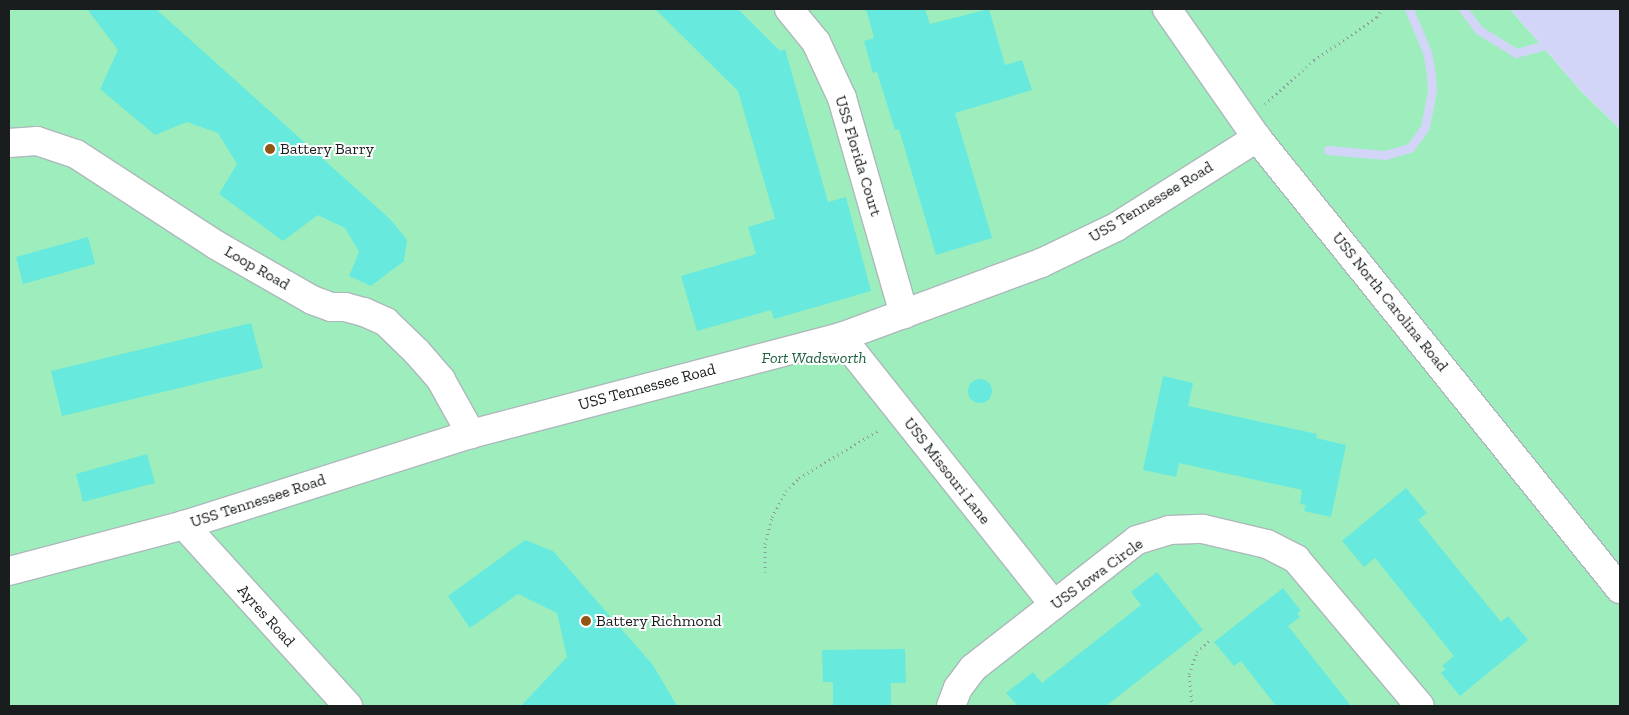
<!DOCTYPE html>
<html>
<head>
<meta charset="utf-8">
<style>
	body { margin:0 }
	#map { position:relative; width:1629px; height:715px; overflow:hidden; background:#f2fcff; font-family:"Zilla Slab",serif }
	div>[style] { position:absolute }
	.green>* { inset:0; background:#9deebc }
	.water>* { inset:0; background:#d2d5f7 }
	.stream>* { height:9px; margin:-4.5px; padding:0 4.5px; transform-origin:4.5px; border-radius:4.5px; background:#d2d5f7 }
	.building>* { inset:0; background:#67e9de }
	.round { border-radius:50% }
	.path>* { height:3px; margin-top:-1.5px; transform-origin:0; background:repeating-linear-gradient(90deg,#92999b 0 1px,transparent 0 5px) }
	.roads { filter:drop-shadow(1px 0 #adb8bc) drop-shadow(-1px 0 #adb8bc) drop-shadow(0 1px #adb8bc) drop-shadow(0 -1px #adb8bc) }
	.minor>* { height:28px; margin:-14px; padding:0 14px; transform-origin:14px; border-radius:14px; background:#fff }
	.dots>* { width:14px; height:14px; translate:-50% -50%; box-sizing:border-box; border:2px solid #fff; border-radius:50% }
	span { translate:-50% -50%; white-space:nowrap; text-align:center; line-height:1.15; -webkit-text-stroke:4px #fff; paint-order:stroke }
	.poi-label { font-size:16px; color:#191d1e }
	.left { translate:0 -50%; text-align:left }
	.street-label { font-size:16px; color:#191d1e }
	.park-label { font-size:16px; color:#1e603d; font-style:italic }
	.frame { position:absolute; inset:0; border:10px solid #191d1e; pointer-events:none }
</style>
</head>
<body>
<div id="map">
	<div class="green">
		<i style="clip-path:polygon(9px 9px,1510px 9px,1581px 91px,1620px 129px,1620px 706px,9px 706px)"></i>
	</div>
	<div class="water">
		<i style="clip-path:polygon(1510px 9px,1620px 9px,1620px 129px,1581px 91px)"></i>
	</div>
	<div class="stream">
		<i style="left:1463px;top:9px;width:26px;rotate:53deg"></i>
		<i style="left:1479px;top:30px;width:44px;rotate:31.9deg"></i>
		<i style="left:1516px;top:53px;width:27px;rotate:-15deg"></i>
		<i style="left:1328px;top:150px;width:57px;rotate:5deg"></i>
		<i style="left:1385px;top:155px;width:26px;rotate:-16deg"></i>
		<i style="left:1410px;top:148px;width:26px;rotate:-54deg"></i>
		<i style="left:1425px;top:127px;width:38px;rotate:-79deg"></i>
		<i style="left:1432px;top:90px;width:16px;rotate:-94deg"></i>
		<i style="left:1431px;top:74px;width:22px;rotate:-100deg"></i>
		<i style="left:1427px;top:52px;width:47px;rotate:-112.7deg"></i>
	</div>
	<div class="building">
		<i style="clip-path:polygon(87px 9px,156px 9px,390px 219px,407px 240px,404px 261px,371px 286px,349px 276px,359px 252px,345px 228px,318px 215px,283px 241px,219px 194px,237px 164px,218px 133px,187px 122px,155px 135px,100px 89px,118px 50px)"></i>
		<i style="clip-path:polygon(655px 9px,738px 9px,780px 51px,785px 49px,828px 202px,846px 197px,871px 291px,774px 319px,771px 310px,697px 331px,681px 276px,756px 254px,748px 227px,775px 219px,738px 91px)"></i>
		<i style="clip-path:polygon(866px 9px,925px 9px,930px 24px,989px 9px,1005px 65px,1022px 60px,1032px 90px,955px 113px,992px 238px,936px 255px,899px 129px,895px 130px,877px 72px,873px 73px,864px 41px,874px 38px)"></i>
		<i style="clip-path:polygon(88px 237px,95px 264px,23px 284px,16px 257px)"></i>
		<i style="clip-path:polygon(251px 323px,263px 368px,62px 416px,51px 371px)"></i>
		<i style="clip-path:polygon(1163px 376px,1193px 383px,1188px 406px,1317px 434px,1316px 438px,1346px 445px,1331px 517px,1304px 511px,1306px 505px,1300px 504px,1302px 490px,1179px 463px,1176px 477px,1143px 470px)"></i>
		<i class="round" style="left:968px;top:379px;width:24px;height:24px"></i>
		<i style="clip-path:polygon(147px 454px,155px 483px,83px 502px,76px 474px)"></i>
		<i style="clip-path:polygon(1406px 488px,1427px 513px,1418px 520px,1501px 622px,1508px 616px,1528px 640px,1460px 696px,1441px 673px,1446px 669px,1442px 666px,1454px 656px,1375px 558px,1364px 567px,1342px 541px)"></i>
		<i style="clip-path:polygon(525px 540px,553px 551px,653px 665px,677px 706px,521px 706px,567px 657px,557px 613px,518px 594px,470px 628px,448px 596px)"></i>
		<i style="clip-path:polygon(1157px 572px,1203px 630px,1106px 706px,1013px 706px,1016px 704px,1006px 693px,1033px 672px,1042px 683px,1141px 605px,1131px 592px)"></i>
		<i style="clip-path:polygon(1283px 588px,1301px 611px,1297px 613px,1300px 617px,1288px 626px,1351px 706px,1276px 706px,1241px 661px,1234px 666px,1214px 642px)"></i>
		<i style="clip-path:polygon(905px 649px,906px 683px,891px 683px,891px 706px,833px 706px,833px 682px,823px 682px,822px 650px)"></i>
	</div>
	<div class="path">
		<i style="left:1265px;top:104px;width:66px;rotate:-41.9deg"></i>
		<i style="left:1314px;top:60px;width:76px;rotate:-34.3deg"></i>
		<i style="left:1377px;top:17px;width:9px;rotate:-58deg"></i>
		<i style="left:765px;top:572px;width:28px;rotate:-90deg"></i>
		<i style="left:765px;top:544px;width:28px;rotate:-75deg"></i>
		<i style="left:772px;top:517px;width:30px;rotate:-62deg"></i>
		<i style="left:786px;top:491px;width:18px;rotate:-45deg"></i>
		<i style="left:799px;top:478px;width:93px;rotate:-31deg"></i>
		<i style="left:1192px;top:706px;width:32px;rotate:-95deg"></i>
		<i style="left:1189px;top:674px;width:23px;rotate:-70deg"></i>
		<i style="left:1197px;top:652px;width:16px;rotate:-43deg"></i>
	</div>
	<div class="roads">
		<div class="minor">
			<i style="left:789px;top:9px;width:43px;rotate:50.7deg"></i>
			<i style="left:816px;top:42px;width:62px;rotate:65.1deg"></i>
			<i style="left:842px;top:98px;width:225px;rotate:74deg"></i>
			<i style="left:1167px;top:9px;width:157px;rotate:55.1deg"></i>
			<i style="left:1257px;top:138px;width:579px;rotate:51.17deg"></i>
			<i style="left:9px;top:143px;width:28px;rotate:-4deg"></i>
			<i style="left:37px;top:141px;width:41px;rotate:18.4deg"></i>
			<i style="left:76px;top:154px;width:167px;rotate:33deg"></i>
			<i style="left:216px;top:245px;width:111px;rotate:29.8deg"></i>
			<i style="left:312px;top:300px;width:20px;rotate:20deg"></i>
			<i style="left:331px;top:307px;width:14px"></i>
			<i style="left:345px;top:307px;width:20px;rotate:15deg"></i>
			<i style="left:364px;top:312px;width:24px;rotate:24deg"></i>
			<i style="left:386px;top:322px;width:43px;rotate:44.1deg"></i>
			<i style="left:417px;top:352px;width:37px;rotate:49deg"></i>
			<i style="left:441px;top:380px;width:62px;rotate:60.9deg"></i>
			<i style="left:841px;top:337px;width:342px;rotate:51.5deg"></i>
			<i style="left:184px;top:525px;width:244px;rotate:47.8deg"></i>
			<i style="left:9px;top:571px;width:181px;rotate:-14.7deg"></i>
			<i style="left:184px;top:525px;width:301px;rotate:-17.6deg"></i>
			<i style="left:471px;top:434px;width:383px;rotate:-14.7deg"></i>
			<i style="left:841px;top:337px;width:213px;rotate:-20.3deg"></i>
			<i style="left:1041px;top:263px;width:83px;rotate:-25.6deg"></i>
			<i style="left:1116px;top:227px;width:167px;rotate:-32.3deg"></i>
			<i style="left:951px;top:706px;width:19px;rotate:-69deg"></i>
			<i style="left:958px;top:688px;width:25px;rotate:-53deg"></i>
			<i style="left:973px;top:668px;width:208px;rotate:-38deg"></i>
			<i style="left:1137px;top:540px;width:34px;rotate:-17deg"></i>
			<i style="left:1169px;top:530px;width:34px;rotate:-2deg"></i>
			<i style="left:1203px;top:529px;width:66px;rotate:13.2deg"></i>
			<i style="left:1267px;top:544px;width:33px;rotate:27deg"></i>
			<i style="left:1296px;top:559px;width:192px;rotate:49.9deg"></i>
		</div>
	</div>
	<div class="dots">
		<i style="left:270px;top:149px;background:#915712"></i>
		<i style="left:586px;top:621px;background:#915712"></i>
	</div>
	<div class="poi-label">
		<span class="left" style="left:280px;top:149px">Battery Barry</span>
		<span class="left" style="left:596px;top:621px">Battery Richmond</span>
	</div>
	<div class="street-label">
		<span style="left:858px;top:156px;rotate:73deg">USS Florida Court</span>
		<span style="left:1151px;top:202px;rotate:-31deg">USS Tennessee Road</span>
		<span style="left:257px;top:268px;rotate:30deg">Loop Road</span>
		<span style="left:1390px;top:302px;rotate:51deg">USS North Carolina Road</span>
		<span style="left:647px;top:387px;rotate:-15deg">USS Tennessee Road</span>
		<span style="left:947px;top:471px;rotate:52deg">USS Missouri Lane</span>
		<span style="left:258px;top:501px;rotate:-18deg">USS Tennessee Road</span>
		<span style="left:1097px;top:574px;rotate:-36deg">USS Iowa Circle</span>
		<span style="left:266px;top:616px;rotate:48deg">Ayres Road</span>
	</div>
	<div class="park-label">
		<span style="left:814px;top:358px">Fort Wadsworth</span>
	</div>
	<div class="frame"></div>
</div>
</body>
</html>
